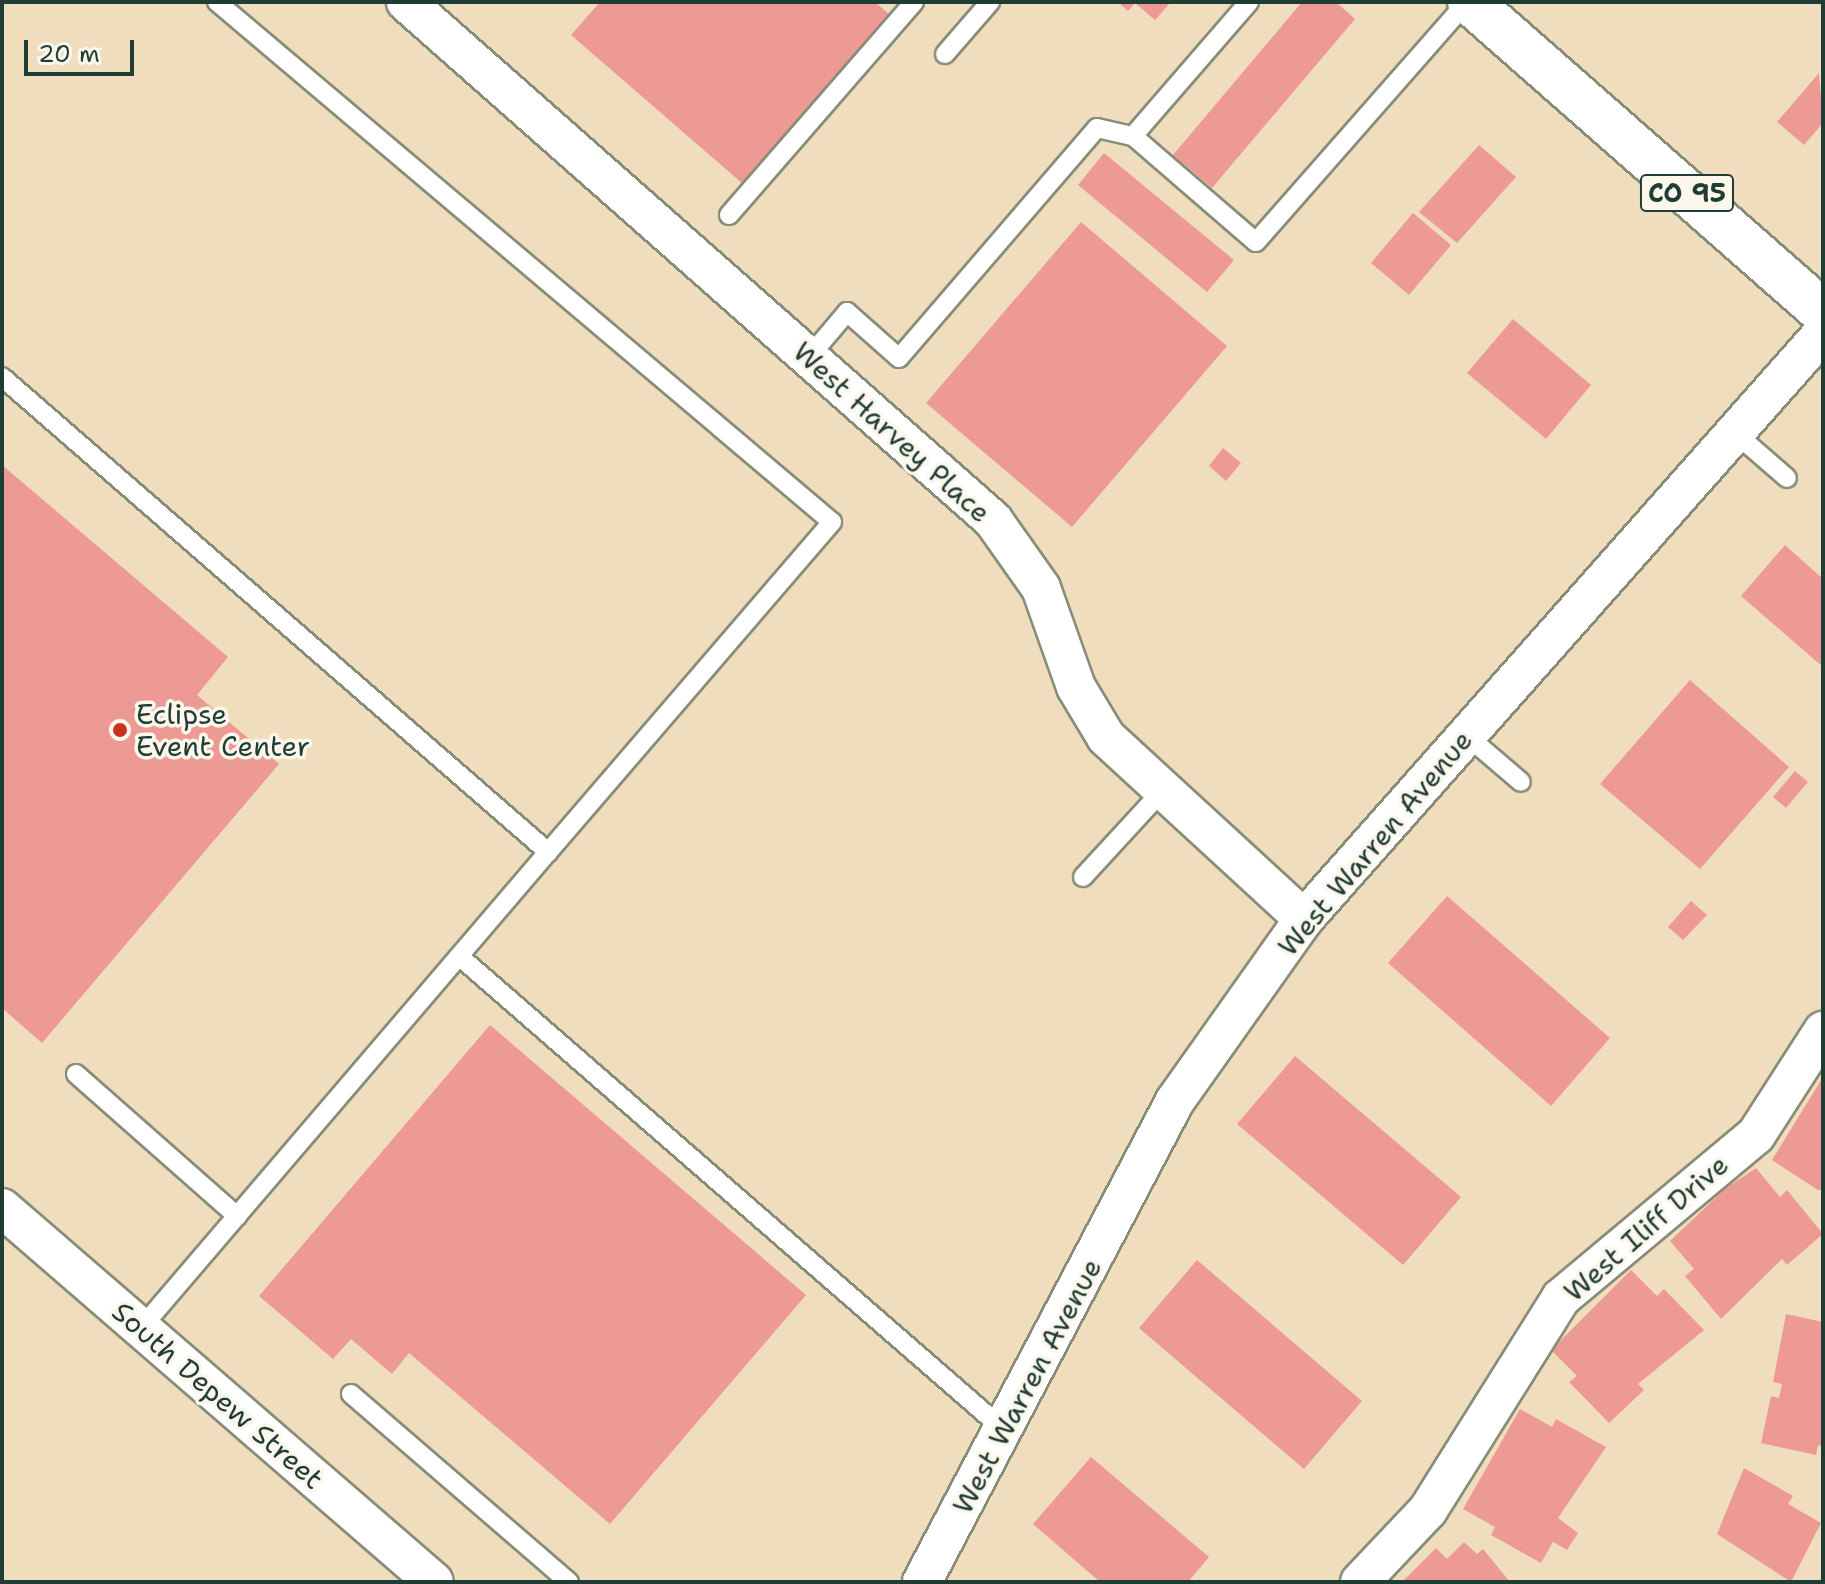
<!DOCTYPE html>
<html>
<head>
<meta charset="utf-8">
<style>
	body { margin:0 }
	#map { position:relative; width:1825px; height:1584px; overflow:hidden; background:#f0ddbd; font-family:"Shantell Sans",sans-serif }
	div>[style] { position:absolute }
	.building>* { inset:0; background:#ed9a95 }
	.roads { filter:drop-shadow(2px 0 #888d78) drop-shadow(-2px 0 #888d78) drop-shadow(0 2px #888d78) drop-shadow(0 -2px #888d78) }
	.service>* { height:18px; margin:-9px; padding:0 9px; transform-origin:9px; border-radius:9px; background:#fff }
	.minor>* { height:38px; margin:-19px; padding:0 19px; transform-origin:19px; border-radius:19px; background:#fff }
	.primary>* { height:44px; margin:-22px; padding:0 22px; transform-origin:22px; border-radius:22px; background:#fff }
	.dots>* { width:22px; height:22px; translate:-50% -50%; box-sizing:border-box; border:4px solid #fbf7ec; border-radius:50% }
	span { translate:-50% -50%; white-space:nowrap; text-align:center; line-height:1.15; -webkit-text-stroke:7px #fbf7ec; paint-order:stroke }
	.shield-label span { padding:2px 6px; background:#fbf7ec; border:2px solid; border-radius:6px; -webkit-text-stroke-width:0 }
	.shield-label { font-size:26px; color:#1f3d34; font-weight:700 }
	.street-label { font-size:28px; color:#1f3d34 }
	.poi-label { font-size:28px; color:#1f3d34 }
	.left { translate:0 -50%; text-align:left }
	.frame { position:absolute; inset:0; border:4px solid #1f3d34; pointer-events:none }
	.scale { position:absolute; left:24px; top:40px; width:110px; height:36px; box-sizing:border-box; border:4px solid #1f3d34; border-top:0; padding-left:10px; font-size:24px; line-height:28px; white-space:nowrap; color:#1f3d34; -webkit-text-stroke:6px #fbf7ec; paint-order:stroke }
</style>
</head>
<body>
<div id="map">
	<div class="building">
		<i style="clip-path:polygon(600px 2px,875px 2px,890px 15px,743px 184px,571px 35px)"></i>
		<i style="clip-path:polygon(1118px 2px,1171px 2px,1155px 20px,1135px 3px,1128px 11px)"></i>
		<i style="clip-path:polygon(1302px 2px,1336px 2px,1355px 19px,1212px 188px,1173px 155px)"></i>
		<i style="clip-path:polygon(1819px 73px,1823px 123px,1804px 145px,1777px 122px)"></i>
		<i style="clip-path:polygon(1479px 145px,1516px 177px,1457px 243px,1419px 212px)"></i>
		<i style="clip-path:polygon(1104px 153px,1234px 260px,1207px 292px,1078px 185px)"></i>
		<i style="clip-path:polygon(1413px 213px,1451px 245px,1409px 295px,1371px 263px)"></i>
		<i style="clip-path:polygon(1081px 222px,1227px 346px,1072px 527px,926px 403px)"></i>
		<i style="clip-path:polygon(1513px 319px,1591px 385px,1546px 439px,1467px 373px)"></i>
		<i style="clip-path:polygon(1223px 448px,1241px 463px,1226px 481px,1209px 466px)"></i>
		<i style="clip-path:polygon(2px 465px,228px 657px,197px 695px,279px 764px,42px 1043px,2px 1008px)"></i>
		<i style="clip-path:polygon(1785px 545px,1823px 579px,1823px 667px,1741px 596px)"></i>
		<i style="clip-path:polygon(1690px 680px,1789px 767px,1700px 869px,1600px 784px)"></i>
		<i style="clip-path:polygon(1795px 771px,1808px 782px,1786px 808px,1773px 797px)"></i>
		<i style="clip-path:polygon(1447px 896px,1610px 1038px,1551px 1106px,1388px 963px)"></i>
		<i style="clip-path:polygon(1691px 901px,1707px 915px,1683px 940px,1668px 927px)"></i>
		<i style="clip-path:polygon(490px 1025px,806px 1295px,610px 1524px,409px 1353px,392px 1374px,351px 1339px,333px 1359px,259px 1296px)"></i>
		<i style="clip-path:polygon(1295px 1056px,1461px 1197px,1403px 1265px,1237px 1124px)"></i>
		<i style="clip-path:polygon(1823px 1077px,1823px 1190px,1818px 1190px,1772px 1160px)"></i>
		<i style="clip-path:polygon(1756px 1168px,1780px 1197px,1787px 1190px,1823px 1234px,1787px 1265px,1782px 1259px,1721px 1319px,1685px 1276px,1694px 1269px,1670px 1241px,1726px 1188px)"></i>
		<i style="clip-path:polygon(1197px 1260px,1362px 1401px,1304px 1469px,1139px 1328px)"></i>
		<i style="clip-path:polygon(1631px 1270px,1657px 1296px,1664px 1289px,1704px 1330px,1638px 1384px,1644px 1390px,1609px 1423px,1569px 1382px,1577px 1376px,1551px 1350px)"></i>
		<i style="clip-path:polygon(1786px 1314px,1823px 1322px,1823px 1447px,1818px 1445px,1816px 1455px,1761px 1443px,1771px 1396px,1779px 1398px,1782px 1384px,1773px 1382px)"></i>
		<i style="clip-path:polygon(1520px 1409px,1552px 1427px,1556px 1419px,1606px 1447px,1558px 1518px,1578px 1533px,1567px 1550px,1553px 1542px,1541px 1563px,1491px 1535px,1495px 1527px,1463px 1509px)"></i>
		<i style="clip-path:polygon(1091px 1457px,1209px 1557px,1188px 1582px,1100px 1582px,1033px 1524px)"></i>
		<i style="clip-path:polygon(1744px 1468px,1793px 1496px,1788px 1504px,1821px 1523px,1791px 1582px,1717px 1534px)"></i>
		<i style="clip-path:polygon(1464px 1542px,1477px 1554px,1483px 1549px,1510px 1582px,1402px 1582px,1436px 1548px,1447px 1559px)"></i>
	</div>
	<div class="roads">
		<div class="service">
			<i style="left:217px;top:2px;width:805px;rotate:40.22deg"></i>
			<i style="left:832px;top:522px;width:435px;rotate:130.7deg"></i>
			<i style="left:1249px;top:2px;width:177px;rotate:130.9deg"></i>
			<i style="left:1133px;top:136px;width:162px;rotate:40.8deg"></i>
			<i style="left:1256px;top:242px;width:320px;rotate:-48.7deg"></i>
			<i style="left:945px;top:54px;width:69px;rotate:-49.1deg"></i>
			<i style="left:729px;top:215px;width:282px;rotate:-49deg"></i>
			<i style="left:809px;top:357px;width:59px;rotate:-49.8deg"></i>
			<i style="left:847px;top:312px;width:69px;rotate:41.5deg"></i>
			<i style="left:899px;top:358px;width:303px;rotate:-49.3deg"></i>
			<i style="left:1097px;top:128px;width:37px;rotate:13deg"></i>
			<i style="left:2px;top:377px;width:724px;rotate:41.02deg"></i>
			<i style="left:548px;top:852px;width:626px;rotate:130.53deg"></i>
			<i style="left:1734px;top:432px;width:70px;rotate:41deg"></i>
			<i style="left:1466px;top:735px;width:72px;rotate:40.5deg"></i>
			<i style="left:1083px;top:877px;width:118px;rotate:-47.4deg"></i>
			<i style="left:459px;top:956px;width:722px;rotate:41.01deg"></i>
			<i style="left:76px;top:1074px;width:215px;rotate:41.4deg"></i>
			<i style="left:351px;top:1394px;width:288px;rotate:40.8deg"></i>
		</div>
		<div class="minor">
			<i style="left:406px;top:2px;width:783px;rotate:41.43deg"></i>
			<i style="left:993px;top:520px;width:83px;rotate:54.8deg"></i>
			<i style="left:1041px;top:588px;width:105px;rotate:70.5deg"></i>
			<i style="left:1076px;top:687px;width:58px;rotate:59deg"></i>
			<i style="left:1106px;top:737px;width:269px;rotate:42.6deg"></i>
			<i style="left:2px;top:1208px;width:571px;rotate:40.88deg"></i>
			<i style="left:922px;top:1582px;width:543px;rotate:-62.26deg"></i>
			<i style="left:1175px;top:1101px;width:223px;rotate:-54.7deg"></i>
			<i style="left:1304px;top:919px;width:783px;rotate:-48.47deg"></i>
			<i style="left:1360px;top:1582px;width:99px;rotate:-46.6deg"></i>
			<i style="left:1428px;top:1510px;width:250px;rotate:-57.9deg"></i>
			<i style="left:1561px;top:1298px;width:254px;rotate:-39.9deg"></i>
			<i style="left:1756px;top:1135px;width:124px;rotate:-57.2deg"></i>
		</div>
		<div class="primary">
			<i style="left:1470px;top:2px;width:470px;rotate:41.3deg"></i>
		</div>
	</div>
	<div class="dots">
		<i style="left:120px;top:730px;background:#c8321e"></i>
	</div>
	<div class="shield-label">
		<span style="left:1687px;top:193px">CO 95</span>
	</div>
	<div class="street-label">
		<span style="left:892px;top:432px;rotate:42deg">West Harvey Place</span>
		<span style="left:1375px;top:843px;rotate:-50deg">West Warren Avenue</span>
		<span style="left:1646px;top:1228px;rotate:-41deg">West Iliff Drive</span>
		<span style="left:1027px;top:1386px;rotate:-62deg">West Warren Avenue</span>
		<span style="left:218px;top:1395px;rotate:41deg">South Depew Street</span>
	</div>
	<div class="poi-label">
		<span class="left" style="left:136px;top:730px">Eclipse<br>Event Center</span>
	</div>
	<div class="frame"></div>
	<div class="scale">20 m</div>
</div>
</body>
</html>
